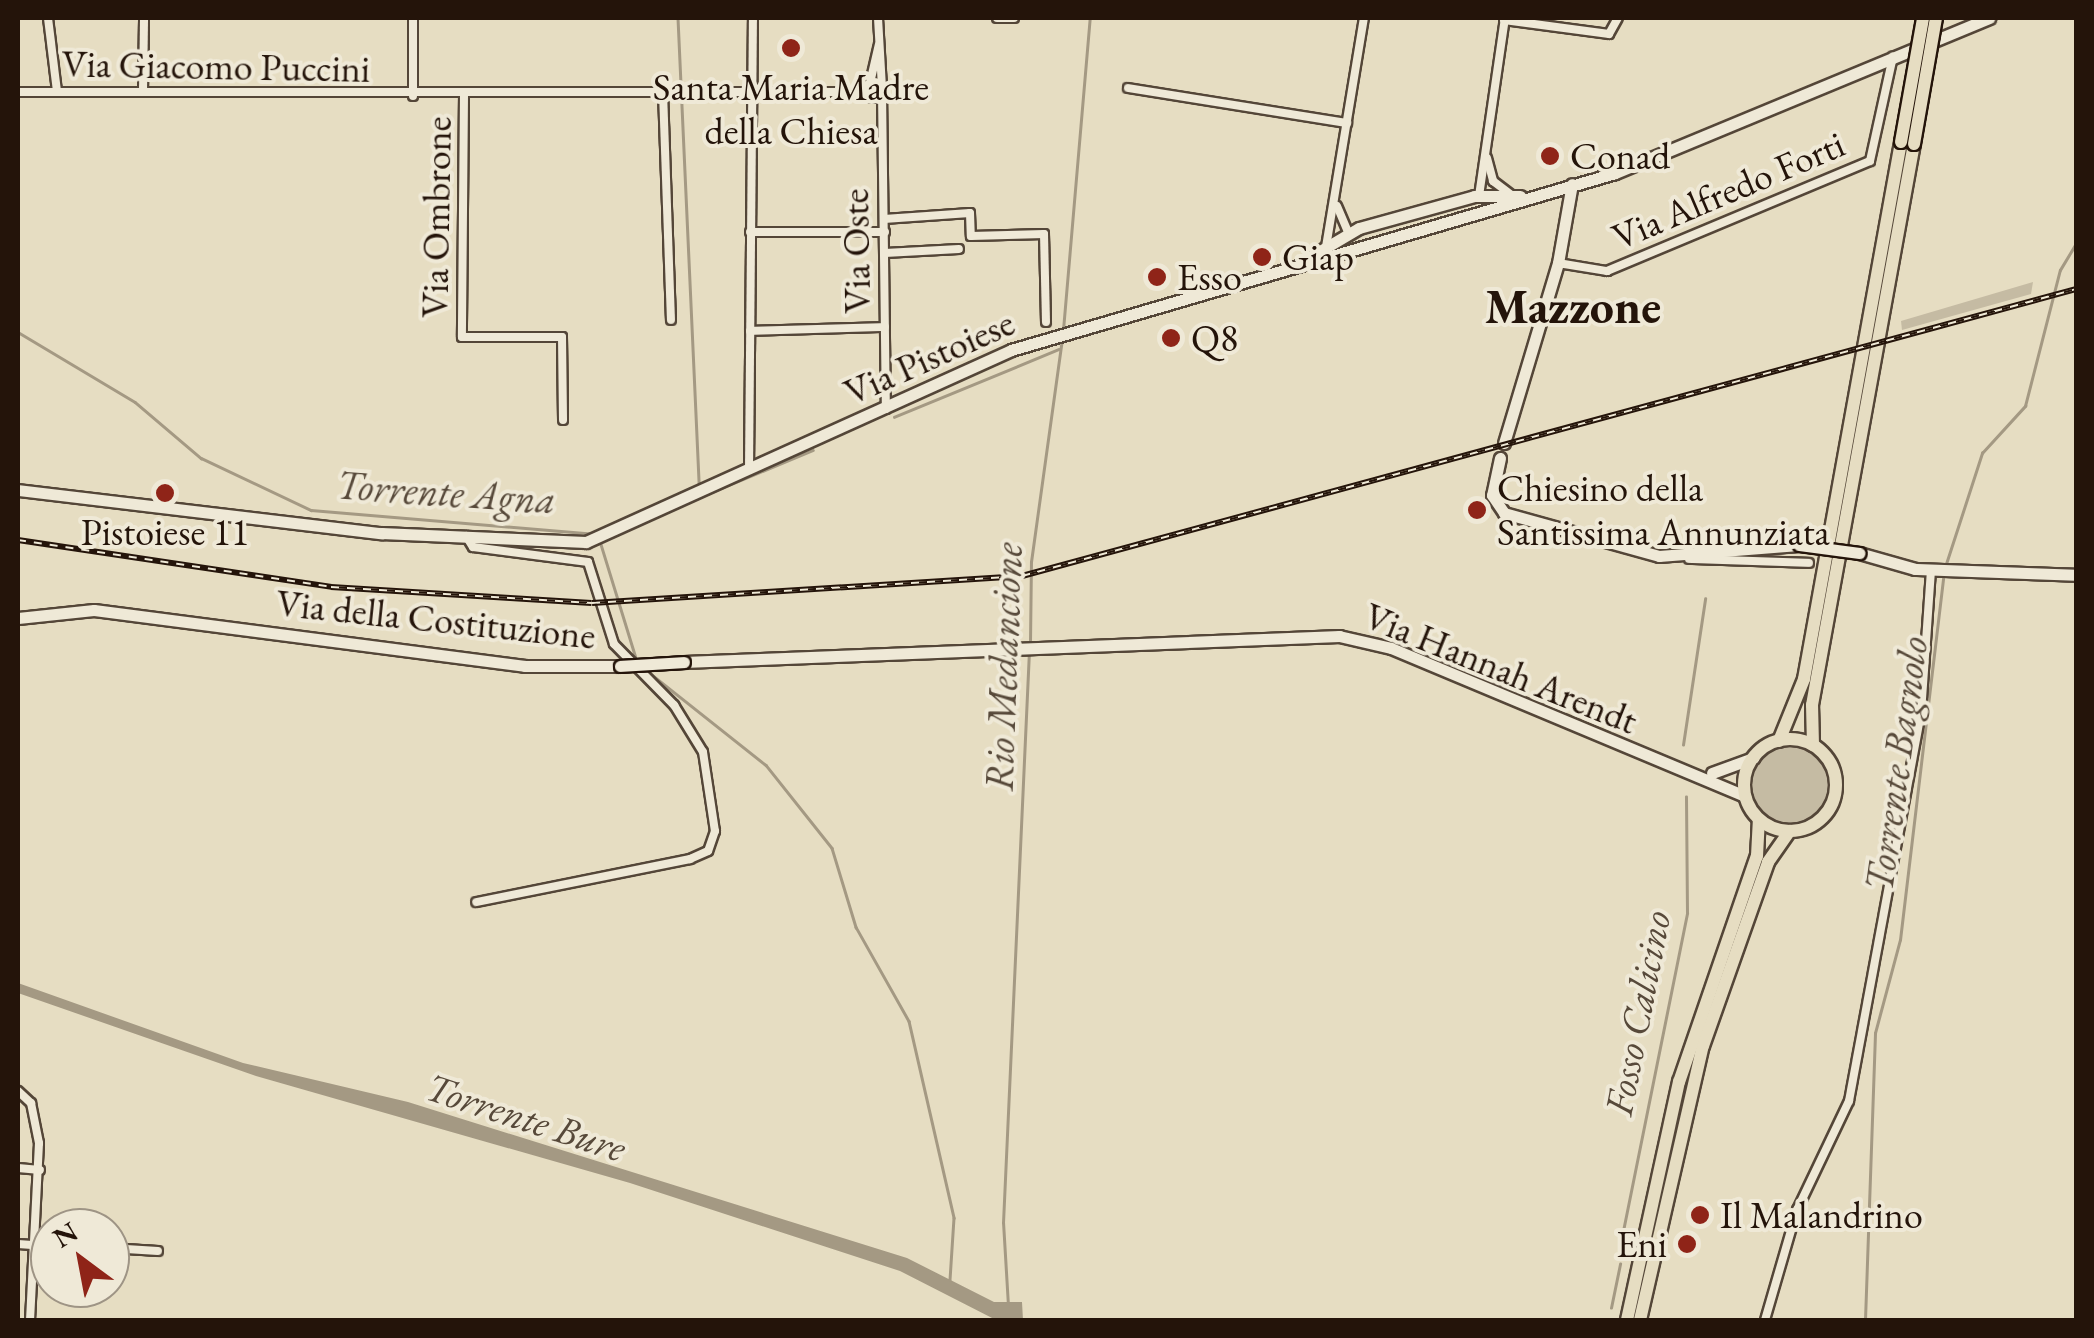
<!DOCTYPE html>
<html>
<head>
<meta charset="utf-8">
<style>
	body { margin:0 }
	#map { position:relative; width:2094px; height:1338px; overflow:hidden; background:#e6ddc2; font-family:"EB Garamond",serif }
	div>[style] { position:absolute }
	.green>* { inset:0; background:#c5bba3 }
	.round { border-radius:50% }
	.water>* { inset:0; background:#a49983 }
	.stream>* { height:2.5px; margin:-1.25px; padding:0 1.25px; transform-origin:1.25px; border-radius:1.25px; background:#a49983 }
	.roads { filter:drop-shadow(2px 0 #544638) drop-shadow(-2px 0 #544638) drop-shadow(0 2px #544638) drop-shadow(0 -2px #544638) }
	.street>* { height:8px; margin:-4px; padding:0 4px; transform-origin:4px; border-radius:4px; background:#efe9d7 }
	.street>.ring { margin:-4px; padding:0; box-sizing:content-box; background:none; border:8px solid #efe9d7; border-radius:50% }
	.secondary>* { height:11px; margin:-5.5px; padding:0 5.5px; transform-origin:5.5px; border-radius:5.5px; background:#efe9d7 }
	.primary>* { height:12px; margin:-6px; padding:0 6px; transform-origin:6px; border-radius:6px; background:#e6ddc2 }
	.primary>.ring { margin:-6px; padding:0; box-sizing:content-box; background:none; border:12px solid #e6ddc2; border-radius:50% }
	.rail>* { height:6px; margin-top:-3px; transform-origin:0; background:repeating-linear-gradient(90deg,#efe9d7 0 8px,#24140a 0 16px); box-sizing:border-box; border-block:2px solid #24140a }
	.bridges { filter:drop-shadow(2px 0 #24140a) drop-shadow(-2px 0 #24140a) drop-shadow(0 2px #24140a) drop-shadow(0 -2px #24140a) }
	.secondary-bridge>* { height:11px; margin:-5.5px; padding:0 5.5px; transform-origin:5.5px; border-radius:5.5px; background:#efe9d7 }
	.primary-bridge>* { height:12px; margin:-6px; padding:0 6px; transform-origin:6px; border-radius:6px; background:#e6ddc2 }
	.dots>* { width:28px; height:28px; translate:-50% -50%; box-sizing:border-box; border:5px solid #efe9d7; border-radius:50% }
	span { translate:-50% -50%; white-space:nowrap; text-align:center; line-height:1.15; -webkit-text-stroke:8px #efe9d7; paint-order:stroke }
	.street-label { font-size:38px; color:#24140a }
	.poi-label { font-size:38px; color:#24140a }
	.left { translate:0 -50%; text-align:left }
	.right { translate:-100% -50%; text-align:right }
	.water-label { font-size:40px; color:#57493a; font-style:italic }
	.district-label { font-size:48px; color:#24140a; font-weight:700 }
	.frame { position:absolute; inset:0; border:20px solid #24140a; pointer-events:none }
	.north { position:absolute; left:30px; top:1208px; width:100px; height:100px; box-sizing:border-box; background:#efe9d7; border:2px solid #9e9485; border-radius:50%; rotate:328deg; font-size:28px; font-weight:700; line-height:40px; text-align:center; color:#24140a }
	.north::after { content:''; display:block; margin:auto; width:35px; height:45px; background:#8f2418; clip-path:polygon(50% 0,100% 100%,50% 72%,0 100%) }
</style>
</head>
<body>
<div id="map">
	<div class="green">
		<i style="clip-path:polygon(2033px 282px,2031px 294px,1902px 330px,1901px 321px)"></i>
		<i class="round" style="left:1752px;top:746px;width:78px;height:78px"></i>
	</div>
	<div class="water">
		<i style="clip-path:polygon(18px 983px,243px 1063px,408px 1102px,907px 1258px,994px 1302px,1022px 1302px,1023px 1320px,996px 1320px,900px 1271px,630px 1183px,256px 1076px,18px 993px)"></i>
	</div>
	<div class="stream">
		<i style="left:678px;top:18px;width:468px;rotate:87.4deg"></i>
		<i style="left:1063px;top:330px;width:313px;rotate:-85.1deg"></i>
		<i style="left:18px;top:332px;width:136px;rotate:30.9deg"></i>
		<i style="left:135px;top:402px;width:87px;rotate:40.3deg"></i>
		<i style="left:201px;top:458px;width:122px;rotate:25.3deg"></i>
		<i style="left:311px;top:510px;width:286px;rotate:4.8deg"></i>
		<i style="left:894px;top:417px;width:178px;rotate:-22.4deg"></i>
		<i style="left:700px;top:497px;width:122px;rotate:-22.6deg"></i>
		<i style="left:600px;top:541px;width:126px;rotate:72.9deg"></i>
		<i style="left:1946px;top:564px;width:117px;rotate:-72deg"></i>
		<i style="left:1982px;top:453px;width:64px;rotate:-47.5deg"></i>
		<i style="left:2025px;top:406px;width:140px;rotate:-75.6deg"></i>
		<i style="left:2060px;top:270px;width:31px;rotate:-59deg"></i>
		<i style="left:1030px;top:642px;width:80px;rotate:-89.3deg"></i>
		<i style="left:1031px;top:562px;width:226px;rotate:-82.1deg"></i>
		<i style="left:646px;top:670px;width:153px;rotate:38.4deg"></i>
		<i style="left:766px;top:765px;width:106px;rotate:51.5deg"></i>
		<i style="left:832px;top:848px;width:83px;rotate:73.1deg"></i>
		<i style="left:856px;top:927px;width:108px;rotate:60.6deg"></i>
		<i style="left:909px;top:1021px;width:202px;rotate:77.1deg"></i>
		<i style="left:954px;top:1218px;width:62px;rotate:93.7deg"></i>
		<i style="left:1683px;top:745px;width:148px;rotate:-81.4deg"></i>
		<i style="left:1622px;top:1236px;width:329px;rotate:-78.6deg"></i>
		<i style="left:1687px;top:913px;width:116px;rotate:-90.5deg"></i>
		<i style="left:1008px;top:1306px;width:83px;rotate:-93.4deg"></i>
		<i style="left:1003px;top:1223px;width:574px;rotate:-87.4deg"></i>
		<i style="left:1611px;top:1308px;width:45px;rotate:-78.4deg"></i>
		<i style="left:1865px;top:1320px;width:287px;rotate:-88deg"></i>
		<i style="left:1875px;top:1033px;width:96px;rotate:-75deg"></i>
		<i style="left:1900px;top:940px;width:371px;rotate:-83.2deg"></i>
	</div>
	<div class="roads">
		<div class="street">
			<i style="left:48px;top:18px;width:74px;rotate:83deg"></i>
			<i style="left:413px;top:18px;width:78px;rotate:90deg"></i>
			<i style="left:878px;top:18px;width:70px;rotate:86.7deg"></i>
			<i style="left:997px;top:18px;width:17px"></i>
			<i style="left:1504px;top:20px;width:106px;rotate:7.6deg"></i>
			<i style="left:1609px;top:34px;width:18px;rotate:-61deg"></i>
			<i class="ring" style="left:866px;top:82px;width:8px;height:8px"></i>
			<i style="left:870px;top:83px;width:39px;rotate:-77deg"></i>
			<i style="left:1128px;top:88px;width:222px;rotate:9.1deg"></i>
			<i style="left:882px;top:91px;width:318px;rotate:89.3deg"></i>
			<i style="left:18px;top:92px;width:848px"></i>
			<i style="left:143px;top:92px;width:74px;rotate:-89.2deg"></i>
			<i style="left:663px;top:92px;width:228px;rotate:88deg"></i>
			<i style="left:464px;top:95px;width:242px;rotate:90.5deg"></i>
			<i style="left:462px;top:337px;width:100px"></i>
			<i style="left:562px;top:337px;width:83px;rotate:89.3deg"></i>
			<i style="left:1487px;top:158px;width:24px;rotate:75deg"></i>
			<i style="left:1493px;top:181px;width:21px;rotate:37deg"></i>
			<i style="left:1479px;top:196px;width:180px;rotate:-81.7deg"></i>
			<i style="left:1337px;top:206px;width:30px;rotate:67deg"></i>
			<i style="left:884px;top:219px;width:86px;rotate:-4deg"></i>
			<i style="left:970px;top:213px;width:23px;rotate:88deg"></i>
			<i style="left:971px;top:236px;width:73px;rotate:-1.6deg"></i>
			<i style="left:1044px;top:234px;width:88px;rotate:88.7deg"></i>
			<i style="left:750px;top:232px;width:135px"></i>
			<i style="left:1326px;top:247px;width:232px;rotate:-80.6deg"></i>
			<i style="left:885px;top:253px;width:74px;rotate:-3.1deg"></i>
			<i style="left:1558px;top:263px;width:50px;rotate:9.3deg"></i>
			<i style="left:1607px;top:271px;width:285px;rotate:-22.7deg"></i>
			<i style="left:1870px;top:161px;width:107px;rotate:-77.6deg"></i>
			<i style="left:750px;top:331px;width:135px;rotate:-1.7deg"></i>
			<i style="left:749px;top:470px;width:452px;rotate:-89.5deg"></i>
			<i style="left:466px;top:536px;width:13px;rotate:58deg"></i>
			<i style="left:473px;top:547px;width:116px;rotate:7.4deg"></i>
			<i style="left:588px;top:562px;width:86px;rotate:72.4deg"></i>
			<i style="left:614px;top:644px;width:86px;rotate:45.5deg"></i>
			<i style="left:674px;top:705px;width:55px;rotate:58.3deg"></i>
			<i style="left:703px;top:752px;width:80px;rotate:81.4deg"></i>
			<i style="left:715px;top:831px;width:21px;rotate:109deg"></i>
			<i style="left:708px;top:851px;width:20px;rotate:156deg"></i>
			<i style="left:690px;top:859px;width:218px;rotate:168.6deg"></i>
			<i style="left:1689px;top:559px;width:120px;rotate:1.9deg"></i>
			<i style="left:18px;top:1091px;width:18px;rotate:43deg"></i>
			<i style="left:31px;top:1103px;width:41px;rotate:78.7deg"></i>
			<i style="left:39px;top:1143px;width:177px;rotate:92.9deg"></i>
			<i style="left:18px;top:1168px;width:22px;rotate:5deg"></i>
			<i style="left:18px;top:1244px;width:32px;rotate:4deg"></i>
			<i style="left:110px;top:1248px;width:48px;rotate:3.6deg"></i>
			<i style="left:1765px;top:1320px;width:115px;rotate:-73.8deg"></i>
			<i style="left:1797px;top:1210px;width:121px;rotate:-64.5deg"></i>
			<i style="left:1849px;top:1101px;width:395px;rotate:-79.5deg"></i>
			<i style="left:1921px;top:713px;width:144px;rotate:-86deg"></i>
		</div>
		<div class="secondary">
			<i style="left:1315px;top:254px;width:51px;rotate:-30.6deg"></i>
			<i style="left:1359px;top:228px;width:119px;rotate:-15.5deg"></i>
			<i style="left:1474px;top:196px;width:46px"></i>
			<i style="left:1504px;top:443px;width:188px;rotate:-73.3deg"></i>
			<i style="left:1558px;top:263px;width:80px;rotate:-80deg"></i>
			<i style="left:1500px;top:458px;width:38px;rotate:102deg"></i>
			<i style="left:1492px;top:495px;width:22px;rotate:56deg"></i>
			<i style="left:1504px;top:513px;width:161px;rotate:15.5deg"></i>
			<i style="left:1659px;top:556px;width:140px;rotate:-4.5deg"></i>
			<i style="left:18px;top:490px;width:366px;rotate:6.8deg"></i>
			<i style="left:381px;top:533px;width:205px;rotate:2.5deg"></i>
			<i style="left:586px;top:542px;width:466px;rotate:-24.3deg"></i>
			<i style="left:1011px;top:350px;width:629px;rotate:-16.33deg"></i>
			<i style="left:1615px;top:173px;width:405px;rotate:-22.5deg"></i>
			<i style="left:1859px;top:553px;width:58px;rotate:15.9deg"></i>
			<i style="left:1915px;top:569px;width:161px;rotate:2.1deg"></i>
			<i style="left:18px;top:618px;width:76px;rotate:-6deg"></i>
			<i style="left:94px;top:610px;width:435px;rotate:7.4deg"></i>
			<i style="left:525px;top:666px;width:95px"></i>
			<i style="left:684px;top:662px;width:656px;rotate:-2.27deg"></i>
			<i style="left:1339px;top:636px;width:53px;rotate:13deg"></i>
			<i style="left:1391px;top:648px;width:384px;rotate:22.7deg"></i>
			<i style="left:1712px;top:773px;width:44px;rotate:-20.1deg"></i>
		</div>
		<div class="primary">
			<i class="ring" style="left:1744px;top:739px;width:80px;height:80px"></i>
			<i style="left:1779px;top:741px;width:67px;rotate:-68deg"></i>
			<i style="left:1804px;top:679px;width:546px;rotate:-79.76deg"></i>
			<i style="left:1813px;top:745px;width:40px;rotate:-91.4deg"></i>
			<i style="left:1812px;top:705px;width:570px;rotate:-79.7deg"></i>
			<i style="left:1627px;top:1320px;width:244px;rotate:-77.7deg"></i>
			<i style="left:1679px;top:1082px;width:239px;rotate:-71deg"></i>
			<i style="left:1757px;top:856px;width:36px;rotate:-87deg"></i>
			<i style="left:1640px;top:1320px;width:281px;rotate:-77.1deg"></i>
			<i style="left:1703px;top:1046px;width:195px;rotate:-70.5deg"></i>
			<i style="left:1768px;top:862px;width:38px;rotate:-55deg"></i>
		</div>
	</div>
	<div class="rail">
		<i style="left:18px;top:540px;width:317px;rotate:8.5deg"></i>
		<i style="left:331px;top:587px;width:261px;rotate:3.5deg"></i>
		<i style="left:592px;top:603px;width:431px;rotate:-3.6deg"></i>
		<i style="left:1022px;top:576px;width:1092px;rotate:-15.23deg"></i>
	</div>
	<div class="bridges">
		<div class="secondary-bridge">
			<i style="left:1799px;top:545px;width:61px;rotate:7.6deg"></i>
			<i style="left:620px;top:666px;width:64px;rotate:-3.6deg"></i>
		</div>
		<div class="primary-bridge">
			<i style="left:1901px;top:142px;width:126px;rotate:-79.9deg"></i>
			<i style="left:1914px;top:144px;width:128px;rotate:-80.1deg"></i>
		</div>
	</div>
	<div class="dots">
		<i style="left:791px;top:48px;background:#8f2418"></i>
		<i style="left:1550px;top:156px;background:#8f2418"></i>
		<i style="left:1262px;top:257px;background:#8f2418"></i>
		<i style="left:1157px;top:277px;background:#8f2418"></i>
		<i style="left:1171px;top:338px;background:#8f2418"></i>
		<i style="left:165px;top:493px;background:#8f2418"></i>
		<i style="left:1477px;top:510px;background:#8f2418"></i>
		<i style="left:1700px;top:1215px;background:#8f2418"></i>
		<i style="left:1687px;top:1244px;background:#8f2418"></i>
	</div>
	<div class="street-label">
		<span style="left:216px;top:66px;rotate:1deg">Via Giacomo Puccini</span>
		<span style="left:1728px;top:190px;rotate:-23deg">Via Alfredo Forti</span>
		<span style="left:436px;top:217px;rotate:-89deg">Via Ombrone</span>
		<span style="left:856px;top:251px;rotate:-91deg">Via Oste</span>
		<span style="left:929px;top:357px;rotate:-24deg">Via Pistoiese</span>
		<span style="left:436px;top:619px;rotate:6deg">Via della Costituzione</span>
		<span style="left:1501px;top:668px;rotate:22deg">Via Hannah Arendt</span>
	</div>
	<div class="poi-label">
		<span style="left:791px;top:109px">Santa Maria Madre<br>della Chiesa</span>
		<span class="left" style="left:1570px;top:156px">Conad</span>
		<span class="left" style="left:1282px;top:257px">Giap</span>
		<span class="left" style="left:1177px;top:277px">Esso</span>
		<span class="left" style="left:1191px;top:338px">Q8</span>
		<span class="left" style="left:1497px;top:510px">Chiesino della<br>Santissima Annunziata</span>
		<span style="left:165px;top:532px">Pistoiese 11</span>
		<span class="left" style="left:1720px;top:1215px">Il Malandrino</span>
		<span class="right" style="left:1667px;top:1244px">Eni</span>
	</div>
	<div class="water-label">
		<span style="left:446px;top:492px;rotate:4deg">Torrente Agna</span>
		<span style="left:1003px;top:667px;rotate:-88deg">Rio Medancione</span>
		<span style="left:1896px;top:764px;rotate:-82deg">Torrente Bagnolo</span>
		<span style="left:1637px;top:1013px;rotate:-79deg">Fosso Calicino</span>
		<span style="left:526px;top:1117px;rotate:18deg">Torrente Bure</span>
	</div>
	<div class="district-label">
		<span style="left:1573px;top:307px">Mazzone</span>
	</div>
	<div class="frame"></div>
	<div class="north">N</div>
</div>
</body>
</html>
